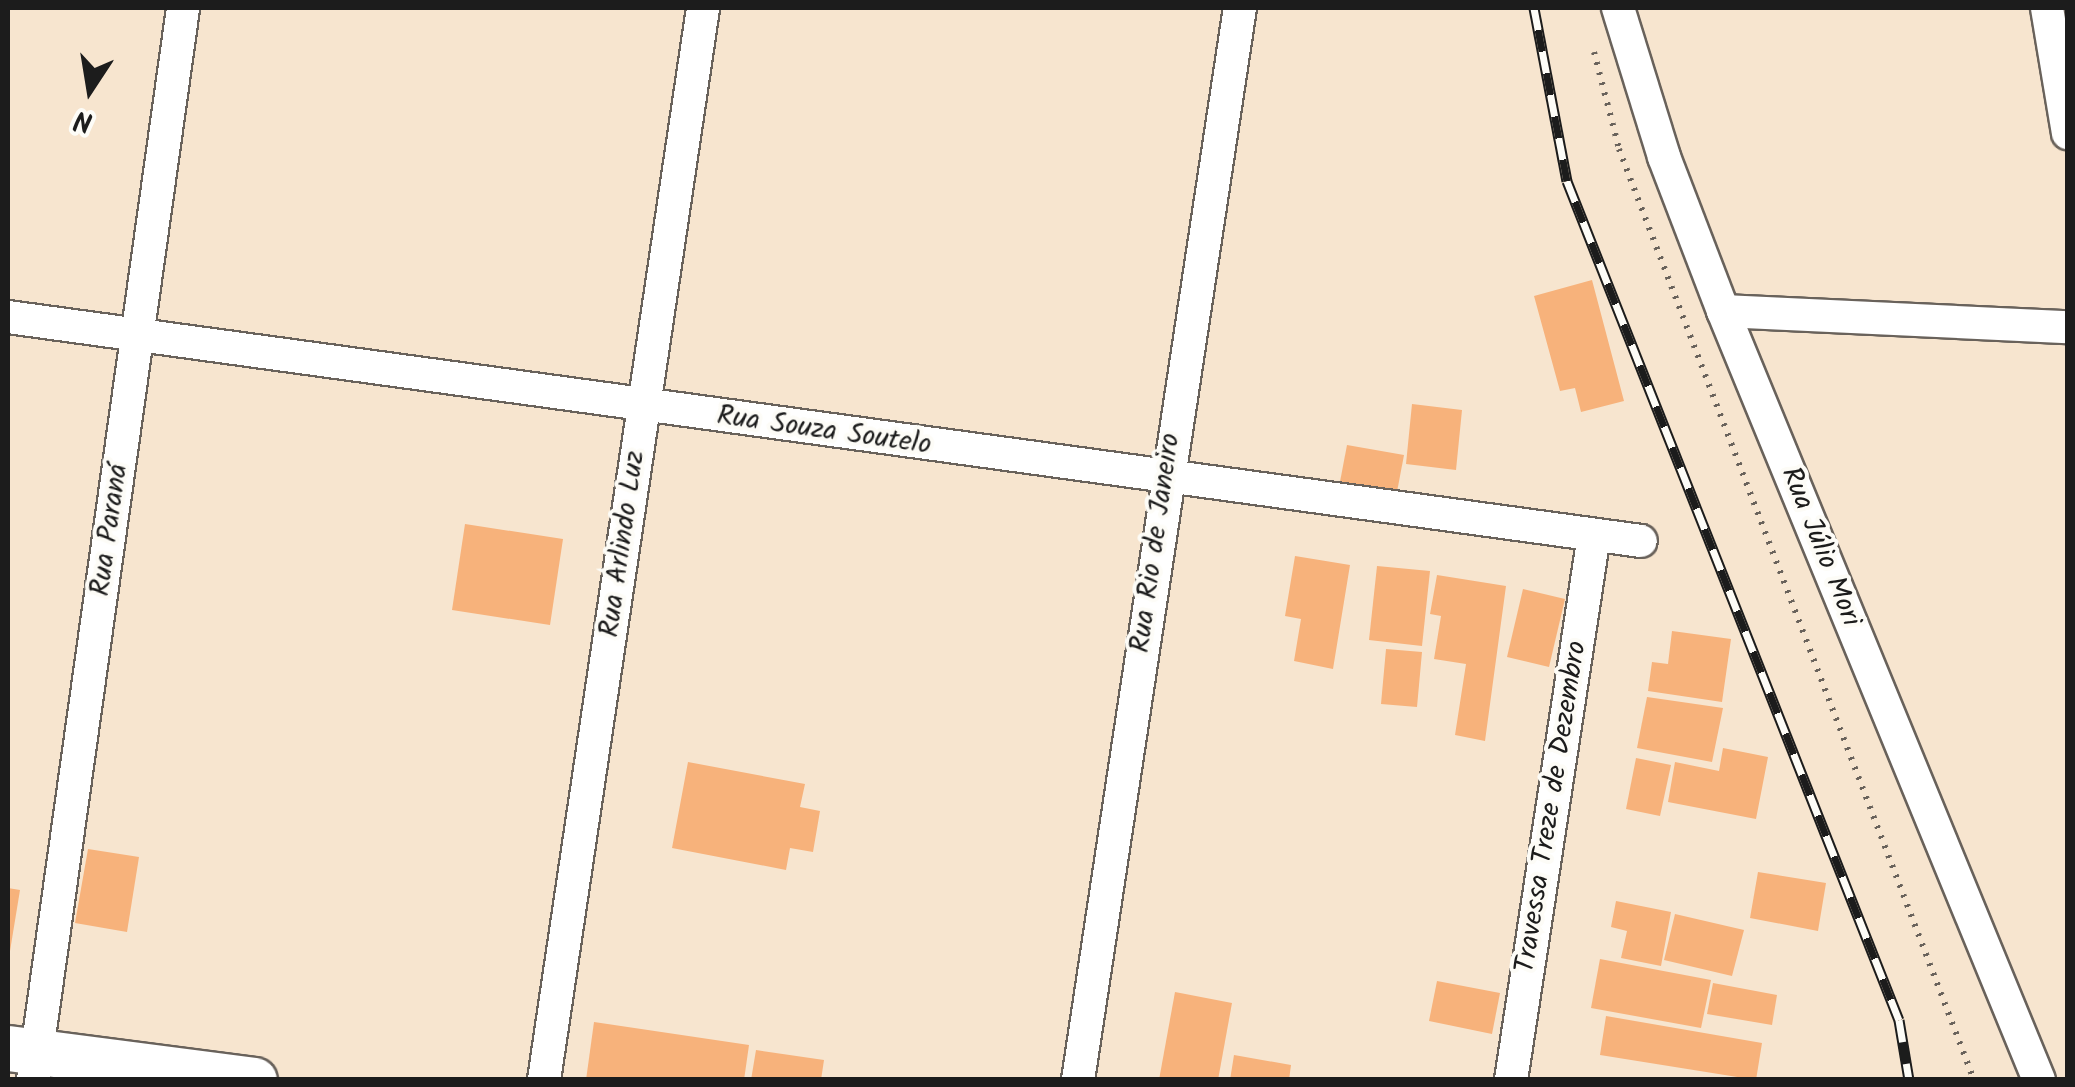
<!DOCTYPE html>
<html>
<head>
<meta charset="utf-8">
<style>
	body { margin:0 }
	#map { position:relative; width:2075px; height:1087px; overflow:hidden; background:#f7e5cf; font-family:Kalam,sans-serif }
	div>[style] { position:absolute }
	.building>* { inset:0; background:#f7b27b }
	.path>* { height:6px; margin-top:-3px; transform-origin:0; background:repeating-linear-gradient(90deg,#69625b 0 2.5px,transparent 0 10.5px) }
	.roads { filter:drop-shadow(2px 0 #69625b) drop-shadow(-2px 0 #69625b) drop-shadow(0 2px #69625b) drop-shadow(0 -2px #69625b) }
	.street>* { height:32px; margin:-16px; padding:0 16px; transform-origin:16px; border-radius:16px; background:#fff }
	.secondary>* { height:45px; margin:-22.5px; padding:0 22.5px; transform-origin:22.5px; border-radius:22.5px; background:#fff }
	.rail>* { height:11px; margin-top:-5.5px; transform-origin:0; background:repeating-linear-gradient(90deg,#fdfcf7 0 22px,#1c1c1c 0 44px); box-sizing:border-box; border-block:2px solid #1c1c1c }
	span { translate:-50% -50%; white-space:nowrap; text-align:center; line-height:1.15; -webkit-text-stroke:8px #fdfcf7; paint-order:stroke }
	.street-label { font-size:28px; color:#1c1c1c }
	.frame { position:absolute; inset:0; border:10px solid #1c1c1c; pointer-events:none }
	.north { position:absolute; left:40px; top:40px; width:100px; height:100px; -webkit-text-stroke:8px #fdfcf7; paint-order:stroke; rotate:192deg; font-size:28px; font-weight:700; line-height:40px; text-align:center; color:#1c1c1c }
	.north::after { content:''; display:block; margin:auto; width:35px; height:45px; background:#1c1c1c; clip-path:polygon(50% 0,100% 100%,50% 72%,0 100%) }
</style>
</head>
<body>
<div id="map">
	<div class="building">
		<i style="clip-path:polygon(1592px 280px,1624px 401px,1581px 412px,1575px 388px,1560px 391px,1534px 296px)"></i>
		<i style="clip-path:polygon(1412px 404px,1462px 410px,1456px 470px,1406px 464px)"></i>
		<i style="clip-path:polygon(1347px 445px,1404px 455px,1396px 497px,1339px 487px)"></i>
		<i style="clip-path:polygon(465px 524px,563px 539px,550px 625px,452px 610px)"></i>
		<i style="clip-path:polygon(1295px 556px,1350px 565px,1333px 669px,1294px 661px,1301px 619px,1285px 616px)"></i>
		<i style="clip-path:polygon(1377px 566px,1430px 571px,1422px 646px,1369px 640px)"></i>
		<i style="clip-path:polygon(1437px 575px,1506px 586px,1485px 741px,1455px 735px,1466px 664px,1434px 659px,1441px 616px,1430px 614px)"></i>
		<i style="clip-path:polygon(1523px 589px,1565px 599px,1549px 667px,1507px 657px)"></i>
		<i style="clip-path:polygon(1672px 631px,1731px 639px,1722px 702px,1648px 691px,1652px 662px,1668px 664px)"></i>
		<i style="clip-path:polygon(1386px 649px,1422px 652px,1417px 707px,1381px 704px)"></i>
		<i style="clip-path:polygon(1647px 697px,1723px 708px,1712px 762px,1637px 748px)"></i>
		<i style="clip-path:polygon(1723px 748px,1768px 757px,1756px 819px,1668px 802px,1675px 762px,1719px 771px)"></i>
		<i style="clip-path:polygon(1636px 758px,1671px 765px,1660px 816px,1626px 809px)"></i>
		<i style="clip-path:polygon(688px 762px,805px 784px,800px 807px,820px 811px,813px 852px,790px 848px,786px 870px,672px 848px)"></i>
		<i style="clip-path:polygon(88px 849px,139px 857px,127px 932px,75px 923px)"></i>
		<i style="clip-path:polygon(1758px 872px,1826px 883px,1818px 931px,1750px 918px)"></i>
		<i style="clip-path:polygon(8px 888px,20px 890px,10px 951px,8px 951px)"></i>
		<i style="clip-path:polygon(1616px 901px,1671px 912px,1661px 966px,1621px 958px,1627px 931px,1611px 927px)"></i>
		<i style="clip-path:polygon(1675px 914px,1744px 930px,1732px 976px,1664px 960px)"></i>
		<i style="clip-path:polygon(1600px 959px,1711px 980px,1701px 1028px,1591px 1008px)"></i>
		<i style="clip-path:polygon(1437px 981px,1500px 993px,1492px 1034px,1429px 1021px)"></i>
		<i style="clip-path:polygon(1713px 983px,1777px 995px,1772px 1025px,1707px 1014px)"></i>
		<i style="clip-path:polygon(1175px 992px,1232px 1003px,1218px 1080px,1159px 1080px)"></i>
		<i style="clip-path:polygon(1606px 1016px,1762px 1043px,1756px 1080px,1600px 1055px)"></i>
		<i style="clip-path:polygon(594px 1022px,749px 1045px,744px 1080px,586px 1080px)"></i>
		<i style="clip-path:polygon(756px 1050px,824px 1060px,821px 1080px,751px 1080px)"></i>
		<i style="clip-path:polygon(1234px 1055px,1291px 1065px,1289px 1080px,1230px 1080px)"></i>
	</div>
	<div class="path">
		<i style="left:1594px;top:52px;width:100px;rotate:75.5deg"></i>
		<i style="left:1619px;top:149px;width:996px;rotate:69.13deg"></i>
	</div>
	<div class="roads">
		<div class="street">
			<i style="left:1618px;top:8px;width:156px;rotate:72.8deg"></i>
			<i style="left:1664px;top:157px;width:165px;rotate:69deg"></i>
			<i style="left:1723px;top:311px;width:831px;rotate:67.66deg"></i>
			<i style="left:2047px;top:8px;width:127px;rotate:80.5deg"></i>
			<i style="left:1723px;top:311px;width:345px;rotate:2.7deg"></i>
			<i style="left:8px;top:317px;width:1648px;rotate:7.81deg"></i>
			<i style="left:33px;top:1080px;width:1082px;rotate:-82.03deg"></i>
			<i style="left:544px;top:1080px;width:1084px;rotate:-81.56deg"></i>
			<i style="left:1078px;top:1080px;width:1084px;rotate:-81.41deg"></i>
			<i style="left:1511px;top:1080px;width:551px;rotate:-81.34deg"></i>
		</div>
		<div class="secondary">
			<i style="left:8px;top:1048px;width:248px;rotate:7.4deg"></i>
		</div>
	</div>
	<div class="rail">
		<i style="left:1534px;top:8px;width:176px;rotate:79.2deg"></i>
		<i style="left:1567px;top:181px;width:902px;rotate:68.41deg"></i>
		<i style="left:1899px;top:1020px;width:61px;rotate:80.5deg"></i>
	</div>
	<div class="street-label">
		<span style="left:824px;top:431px;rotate:8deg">Rua Souza Soutelo</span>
		<span style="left:110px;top:530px;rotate:-82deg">Rua Paraná</span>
		<span style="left:1156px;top:543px;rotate:-82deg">Rua Rio de Janeiro</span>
		<span style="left:623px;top:544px;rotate:-82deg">Rua Arlindo Luz</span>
		<span style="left:1820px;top:547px;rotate:68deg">Rua Júlio Mori</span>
		<span style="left:1552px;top:807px;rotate:-81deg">Travessa Treze de Dezembro</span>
	</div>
	<div class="frame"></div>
	<div class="north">N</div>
</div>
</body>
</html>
